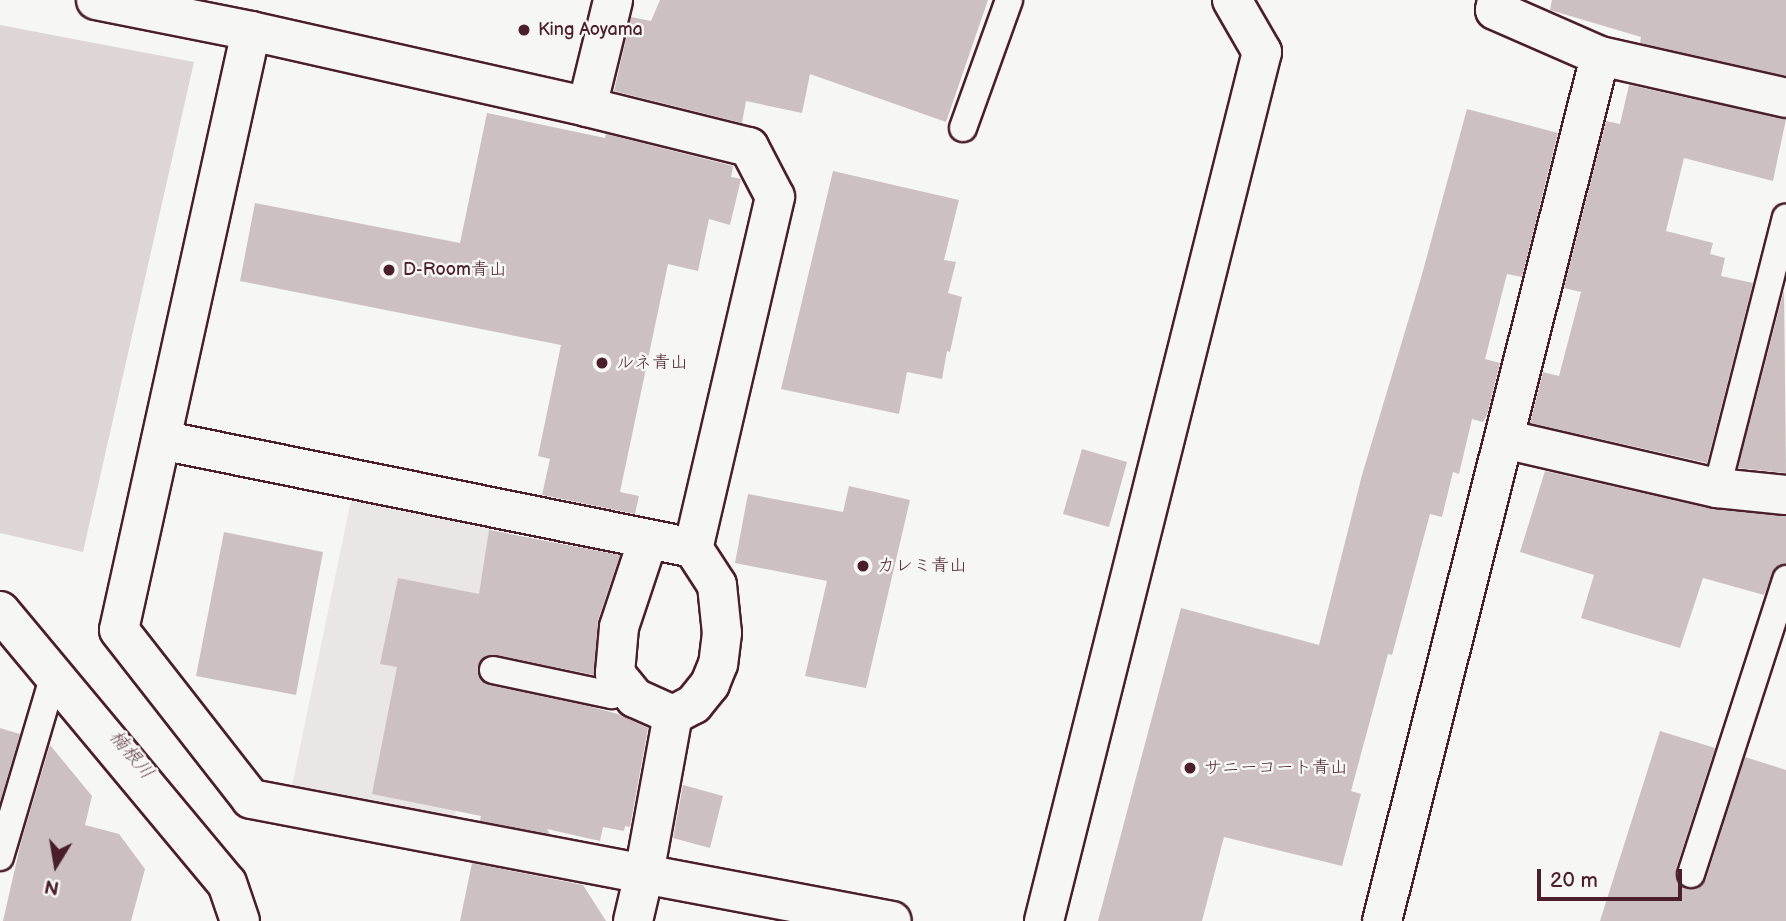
<!DOCTYPE html>
<html>
<head>
<meta charset="utf-8">
<style>
	body { margin:0 }
	#map { position:relative; width:1786px; height:921px; overflow:hidden; background:#f6f6f2; font-family:"Balsamiq Sans","Klee One",sans-serif }
	div>[style] { position:absolute }
	.built>* { inset:0; background:#e9e6e3 }
	.green>* { inset:0; background:#ddd6d5 }
	.building>* { inset:0; background:#ccc1c0 }
	.roads { filter:drop-shadow(2px 0 #4a1f2b) drop-shadow(-2px 0 #4a1f2b) drop-shadow(0 2px #4a1f2b) drop-shadow(0 -2px #4a1f2b) }
	.lane>* { height:26px; margin:-13px; padding:0 13px; transform-origin:13px; border-radius:13px; background:#f6f6f2 }
	.street>* { height:38px; margin:-19px; padding:0 19px; transform-origin:19px; border-radius:19px; background:#f6f6f2 }
	.dots>* { width:19px; height:19px; translate:-50% -50%; box-sizing:border-box; border:4px solid #f6f6f2; border-radius:50% }
	span { translate:-50% -50%; white-space:nowrap; text-align:center; line-height:1.15; -webkit-text-stroke:5px #f6f6f2; paint-order:stroke }
	.poi-label { font-size:18px; color:#4a1f2b }
	.left { translate:0 -50%; text-align:left }
	.water-label { font-size:19px; color:#6c4a52; font-style:italic }
	.north { position:absolute; left:21px; top:830px; width:70px; height:70px; -webkit-text-stroke:5px #f6f6f2; paint-order:stroke; rotate:191deg; font-size:19px; font-weight:700; line-height:28px; text-align:center; color:#4a1f2b }
	.north::after { content:''; display:block; margin:auto; width:24px; height:32px; background:#4a1f2b; clip-path:polygon(50% 0,100% 100%,50% 72%,0 100%) }
	.scale { position:absolute; left:1537px; top:869px; width:145px; height:32px; box-sizing:border-box; border:4px solid #4a1f2b; border-top:0; padding-left:9px; font-size:21px; line-height:24px; white-space:nowrap; color:#4a1f2b; -webkit-text-stroke:5px #f6f6f2; paint-order:stroke }
</style>
</head>
<body>
<div id="map">
	<div class="built">
		<i style="clip-path:polygon(351px 500px,514px 534px,454px 820px,292px 786px)"></i>
	</div>
	<div class="green">
		<i style="clip-path:polygon(0 25px,194px 62px,83px 552px,0 533px)"></i>
	</div>
	<div class="building">
		<i style="clip-path:polygon(660px 0,988px 0,946px 122px,810px 74px,802px 113px,746px 101px,742px 123px,614px 91px,631px 17px,651px 21px)"></i>
		<i style="clip-path:polygon(1552px 0,1786px 0,1786px 76px,1640px 43px,1641px 37px,1550px 10px)"></i>
		<i style="clip-path:polygon(1629px 85px,1786px 119px,1773px 181px,1684px 158px,1666px 231px,1713px 243px,1710px 254px,1725px 258px,1721px 276px,1753px 283px,1707px 463px,1530px 423px,1543px 372px,1559px 376px,1581px 292px,1564px 288px,1606px 121px,1620px 124px)"></i>
		<i style="clip-path:polygon(1467px 109px,1558px 133px,1522px 277px,1507px 274px,1485px 359px,1500px 363px,1487px 415px,1483px 422px,1472px 419px,1459px 474px,1453px 472px,1442px 517px,1430px 514px,1392px 655px,1388px 654px,1351px 791px,1361px 794px,1342px 866px,1224px 837px,1202px 921px,1098px 921px,1181px 608px,1319px 645px,1362px 475px,1421px 278px)"></i>
		<i style="clip-path:polygon(487px 113px,605px 138px,606px 134px,733px 166px,731px 177px,741px 179px,730px 225px,709px 219px,698px 271px,668px 264px,620px 492px,639px 496px,635px 514px,542px 495px,550px 459px,538px 456px,561px 345px,240px 281px,255px 203px,460px 243px)"></i>
		<i style="clip-path:polygon(833px 171px,959px 200px,944px 260px,956px 262px,948px 293px,962px 297px,950px 352px,947px 351px,942px 379px,907px 372px,899px 414px,781px 389px)"></i>
		<i style="clip-path:polygon(1784px 290px,1786px 473px,1738px 468px)"></i>
		<i style="clip-path:polygon(1082px 449px,1127px 462px,1109px 527px,1063px 514px)"></i>
		<i style="clip-path:polygon(1545px 471px,1712px 509px,1786px 516px,1786px 564px,1775px 568px,1764px 595px,1703px 578px,1680px 648px,1581px 618px,1594px 575px,1520px 552px)"></i>
		<i style="clip-path:polygon(849px 486px,910px 500px,866px 688px,805px 676px,827px 581px,735px 563px,748px 494px,843px 512px)"></i>
		<i style="clip-path:polygon(489px 530px,620px 555px,598px 620px,594px 675px,496px 655px,482px 659px,478px 667px,478px 676px,489px 685px,588px 706px,618px 714px,648px 728px,630px 827px,625px 826px,624px 831px,603px 827px,600px 841px,547px 829px,550px 834px,480px 821px,481px 816px,372px 794px,397px 667px,380px 664px,398px 578px,479px 594px)"></i>
		<i style="clip-path:polygon(224px 532px,323px 552px,296px 695px,196px 676px)"></i>
		<i style="clip-path:polygon(0 728px,20px 734px,0 802px)"></i>
		<i style="clip-path:polygon(1660px 731px,1715px 748px,1676px 869px,1679px 884px,1687px 889px,1701px 886px,1706px 879px,1745px 757px,1786px 770px,1786px 921px,1600px 921px)"></i>
		<i style="clip-path:polygon(50px 745px,92px 796px,85px 825px,119px 834px,145px 869px,131px 921px,3px 921px,21px 842px)"></i>
		<i style="clip-path:polygon(683px 785px,723px 796px,710px 848px,673px 838px)"></i>
		<i style="clip-path:polygon(472px 863px,583px 885px,606px 921px,460px 921px)"></i>
	</div>
	<div class="roads">
		<div class="lane">
			<i style="left:963px;top:128px;width:136px;rotate:-70.2deg"></i>
			<i style="left:1717px;top:488px;width:279px;rotate:-75.7deg"></i>
			<i style="left:493px;top:670px;width:122px;rotate:11.9deg"></i>
			<i style="left:612px;top:695px;width:14px;rotate:-25deg"></i>
			<i style="left:0;top:857px;width:190px;rotate:-73.5deg"></i>
			<i style="left:1691px;top:874px;width:310px;rotate:-72.1deg"></i>
		</div>
		<div class="street">
			<i style="left:96px;top:0;width:158px;rotate:11.3deg"></i>
			<i style="left:251px;top:31px;width:344px;rotate:12.7deg"></i>
			<i style="left:587px;top:107px;width:110px;rotate:-76.3deg"></i>
			<i style="left:1497px;top:0;width:10px;rotate:101deg"></i>
			<i style="left:1495px;top:10px;width:115px;rotate:23.7deg"></i>
			<i style="left:1600px;top:56px;width:191px;rotate:12.7deg"></i>
			<i style="left:251px;top:31px;width:613px;rotate:102.43deg"></i>
			<i style="left:119px;top:630px;width:214px;rotate:52deg"></i>
			<i style="left:251px;top:799px;width:400px;rotate:10.8deg"></i>
			<i style="left:644px;top:874px;width:162px;rotate:-79.7deg"></i>
			<i style="left:587px;top:107px;width:167px;rotate:13.9deg"></i>
			<i style="left:749px;top:147px;width:56px;rotate:62.5deg"></i>
			<i style="left:775px;top:197px;width:360px;rotate:103.1deg"></i>
			<i style="left:1504px;top:439px;width:219px;rotate:13deg"></i>
			<i style="left:1717px;top:488px;width:69px;rotate:5.8deg"></i>
			<i style="left:161px;top:440px;width:543px;rotate:11.48deg"></i>
			<i style="left:693px;top:548px;width:44px;rotate:57deg"></i>
			<i style="left:717px;top:585px;width:48px;rotate:84.1deg"></i>
			<i style="left:722px;top:633px;width:31px;rotate:97deg"></i>
			<i style="left:718px;top:664px;width:22px;rotate:112deg"></i>
			<i style="left:710px;top:684px;width:26px;rotate:129deg"></i>
			<i style="left:694px;top:704px;width:24px;rotate:152deg"></i>
			<i style="left:673px;top:715px;width:42px;rotate:-155.9deg"></i>
			<i style="left:635px;top:698px;width:32px;rotate:-129deg"></i>
			<i style="left:615px;top:673px;width:46px;rotate:-85deg"></i>
			<i style="left:619px;top:627px;width:92px;rotate:-71.6deg"></i>
			<i style="left:0;top:611px;width:354px;rotate:50.2deg"></i>
			<i style="left:227px;top:883px;width:40px;rotate:71.1deg"></i>
			<i style="left:633px;top:921px;width:48px;rotate:-76.8deg"></i>
			<i style="left:644px;top:874px;width:252px;rotate:10.7deg"></i>
			<i style="left:1044px;top:921px;width:896px;rotate:-75.92deg"></i>
			<i style="left:1262px;top:52px;width:60px;rotate:-120deg"></i>
			<i style="left:1382px;top:921px;width:892px;rotate:-75.85deg"></i>
		</div>
	</div>
	<div class="dots">
		<i style="left:524px;top:30px;background:#4a1f2b"></i>
		<i style="left:389px;top:270px;background:#4a1f2b"></i>
		<i style="left:602px;top:363px;background:#4a1f2b"></i>
		<i style="left:863px;top:566px;background:#4a1f2b"></i>
		<i style="left:1190px;top:768px;background:#4a1f2b"></i>
	</div>
	<div class="poi-label">
		<span class="left" style="left:538px;top:30px">King Aoyama</span>
		<span class="left" style="left:403px;top:270px">D-Room青山</span>
		<span class="left" style="left:616px;top:363px">ルネ青山</span>
		<span class="left" style="left:877px;top:566px">カレミ青山</span>
		<span class="left" style="left:1204px;top:768px">サニーコート青山</span>
	</div>
	<div class="water-label">
		<span style="left:131px;top:755px;rotate:50deg">楠根川</span>
	</div>
	<div class="north">N</div>
	<div class="scale">20 m</div>
</div>
</body>
</html>
